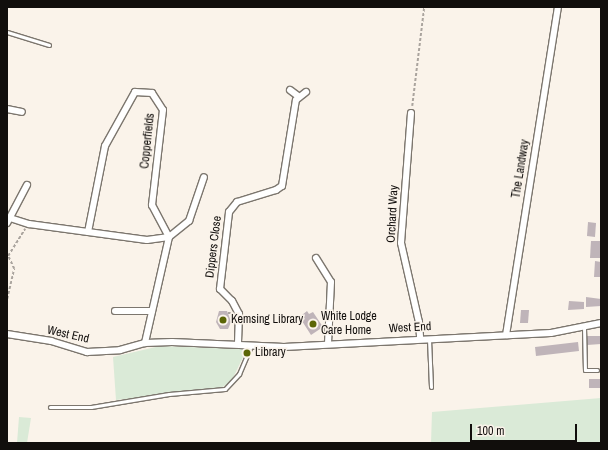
<!DOCTYPE html>
<html>
<head>
<meta charset="utf-8">
<style>
	body { margin:0 }
	#map { position:relative; width:608px; height:450px; overflow:hidden; background:#faf3ea; font-family:"Archivo Narrow",sans-serif }
	div>[style] { position:absolute }
	.green>* { inset:0; background:#daead7 }
	.building>* { inset:0; background:#bfb4b9 }
	.path>* { height:1.5px; margin-top:-0.75px; transform-origin:0; background:repeating-linear-gradient(90deg,#aaa49e 0 3px,transparent 0 5px) }
	.roads { filter:drop-shadow(1px 0 #7c766e) drop-shadow(-1px 0 #7c766e) drop-shadow(0 1px #7c766e) drop-shadow(0 -1px #7c766e) }
	.lane>* { height:3px; margin:-1.5px; padding:0 1.5px; transform-origin:1.5px; border-radius:1.5px; background:#fff }
	.street>* { height:6px; margin:-3px; padding:0 3px; transform-origin:3px; border-radius:3px; background:#fff }
	.dots>* { width:11px; height:11px; translate:-50% -50%; box-sizing:border-box; border:2px solid #faf3ea; border-radius:50% }
	span { translate:-50% -50%; white-space:nowrap; text-align:center; line-height:1.15; -webkit-text-stroke:3px #faf3ea; paint-order:stroke }
	.street-label { font-size:12px; color:#110e0c }
	.poi-label { font-size:12px; color:#110e0c }
	.left { translate:0 -50%; text-align:left }
	.frame { position:absolute; inset:0; border:8px solid #110e0c; pointer-events:none }
	.scale { position:absolute; left:470px; top:424px; width:107px; height:18px; box-sizing:border-box; border:2px solid #110e0c; border-top:0; padding-left:5px; font-size:12px; line-height:14px; white-space:nowrap; color:#110e0c; -webkit-text-stroke:3px #faf3ea; paint-order:stroke }
</style>
</head>
<body>
<div id="map">
	<div class="green">
		<i style="clip-path:polygon(160px 346px,247px 349px,231px 382px,219px 389px,116px 400px,113px 357px)"></i>
		<i style="clip-path:polygon(601px 398px,601px 443px,431px 443px,432px 412px)"></i>
		<i style="clip-path:polygon(19px 417px,31px 418px,27px 443px,17px 443px)"></i>
	</div>
	<div class="building">
		<i style="clip-path:polygon(588px 222px,596px 223px,595px 237px,587px 236px)"></i>
		<i style="clip-path:polygon(591px 241px,601px 241px,600px 258px,590px 258px)"></i>
		<i style="clip-path:polygon(595px 261px,601px 262px,601px 277px,594px 277px)"></i>
		<i style="clip-path:polygon(586px 297px,601px 299px,601px 306px,586px 307px)"></i>
		<i style="clip-path:polygon(569px 301px,584px 302px,584px 309px,568px 310px)"></i>
		<i style="clip-path:polygon(521px 310px,529px 310px,528px 323px,520px 323px)"></i>
		<i style="clip-path:polygon(219px 311px,227px 311px,229px 316px,231px 322px,228px 329px,220px 329px,216px 322px)"></i>
		<i style="clip-path:polygon(307px 311px,309px 314px,313px 312px,323px 327px,311px 335px,302px 321px,305px 319px,302px 315px)"></i>
		<i style="clip-path:polygon(587px 336px,601px 336px,601px 344px,587px 345px)"></i>
		<i style="clip-path:polygon(578px 342px,579px 351px,536px 356px,535px 347px)"></i>
		<i style="clip-path:polygon(589px 379px,601px 379px,601px 388px,589px 388px)"></i>
	</div>
	<div class="path">
		<i style="left:412px;top:106px;width:100px;rotate:-83.1deg"></i>
		<i style="left:7px;top:299px;width:31px;rotate:-77deg"></i>
		<i style="left:14px;top:269px;width:14px;rotate:-115deg"></i>
		<i style="left:8px;top:256px;width:32px;rotate:-58deg"></i>
		<i style="left:228px;top:313px;width:4px"></i>
	</div>
	<div class="roads">
		<div class="lane">
			<i style="left:7px;top:32px;width:44px;rotate:17.2deg"></i>
			<i style="left:584px;top:327px;width:43px;rotate:88.7deg"></i>
			<i style="left:585px;top:370px;width:12px"></i>
			<i style="left:429px;top:339px;width:48px;rotate:87.6deg"></i>
			<i style="left:50px;top:407px;width:41px"></i>
			<i style="left:91px;top:407px;width:79px;rotate:-9.5deg"></i>
			<i style="left:169px;top:394px;width:56px;rotate:-5.1deg"></i>
			<i style="left:225px;top:389px;width:21px;rotate:-47deg"></i>
			<i style="left:239px;top:374px;width:30px;rotate:-67deg"></i>
		</div>
		<div class="street">
			<i style="left:290px;top:90px;width:10px;rotate:37deg"></i>
			<i style="left:7px;top:109px;width:15px;rotate:11deg"></i>
			<i style="left:411px;top:113px;width:130px;rotate:94.4deg"></i>
			<i style="left:401px;top:243px;width:81px;rotate:77.2deg"></i>
			<i style="left:419px;top:322px;width:16px;rotate:86deg"></i>
			<i style="left:10px;top:218px;width:20px;rotate:18deg"></i>
			<i style="left:29px;top:224px;width:119px;rotate:7.7deg"></i>
			<i style="left:147px;top:240px;width:22px;rotate:-8deg"></i>
			<i style="left:169px;top:237px;width:109px;rotate:102.8deg"></i>
			<i style="left:7px;top:223px;width:43px;rotate:-62.2deg"></i>
			<i style="left:88px;top:232px;width:88px;rotate:-78.8deg"></i>
			<i style="left:105px;top:146px;width:62px;rotate:-60.9deg"></i>
			<i style="left:135px;top:92px;width:17px;rotate:3deg"></i>
			<i style="left:152px;top:93px;width:20px;rotate:57deg"></i>
			<i style="left:163px;top:110px;width:96px;rotate:96.6deg"></i>
			<i style="left:152px;top:205px;width:36px;rotate:62deg"></i>
			<i style="left:169px;top:237px;width:26px;rotate:-39deg"></i>
			<i style="left:189px;top:221px;width:46px;rotate:-71.2deg"></i>
			<i style="left:316px;top:258px;width:28px;rotate:58deg"></i>
			<i style="left:331px;top:282px;width:62px;rotate:92.8deg"></i>
			<i style="left:115px;top:311px;width:37px"></i>
			<i style="left:7px;top:334px;width:45px;rotate:9deg"></i>
			<i style="left:51px;top:341px;width:38px;rotate:17deg"></i>
			<i style="left:87px;top:352px;width:33px;rotate:-3deg"></i>
			<i style="left:120px;top:350px;width:26px;rotate:-16deg"></i>
			<i style="left:145px;top:343px;width:27px;rotate:-2deg"></i>
			<i style="left:172px;top:342px;width:112px;rotate:2.6deg"></i>
			<i style="left:284px;top:347px;width:267px;rotate:-3deg"></i>
			<i style="left:551px;top:333px;width:51px;rotate:-11.3deg"></i>
			<i style="left:506px;top:335px;width:332px;rotate:-81deg"></i>
			<i style="left:238px;top:343px;width:29px;rotate:-88deg"></i>
			<i style="left:239px;top:314px;width:15px;rotate:-118deg"></i>
			<i style="left:232px;top:301px;width:17px;rotate:-135deg"></i>
			<i style="left:220px;top:289px;width:78px;rotate:-83.3deg"></i>
			<i style="left:229px;top:212px;width:13px;rotate:-51deg"></i>
			<i style="left:237px;top:202px;width:41px;rotate:-17.1deg"></i>
			<i style="left:276px;top:190px;width:7px;rotate:-34deg"></i>
			<i style="left:282px;top:186px;width:87px;rotate:-80.8deg"></i>
			<i style="left:296px;top:100px;width:13px;rotate:-39deg"></i>
		</div>
	</div>
	<div class="dots">
		<i style="left:223px;top:320px;background:#5b6506"></i>
		<i style="left:313px;top:324px;background:#5b6506"></i>
		<i style="left:247px;top:353px;background:#5b6506"></i>
	</div>
	<div class="street-label">
		<span style="left:148px;top:141px;rotate:-84deg">Copperfields</span>
		<span style="left:521px;top:169px;rotate:-81deg">The Landway</span>
		<span style="left:393px;top:214px;rotate:-87deg">Orchard Way</span>
		<span style="left:214px;top:247px;rotate:-83deg">Dippers Close</span>
		<span style="left:410px;top:328px;rotate:-3deg">West End</span>
		<span style="left:68px;top:335px;rotate:13deg">West End</span>
	</div>
	<div class="poi-label">
		<span class="left" style="left:321px;top:324px">White Lodge<br>Care Home</span>
		<span class="left" style="left:231px;top:320px">Kemsing Library</span>
		<span class="left" style="left:255px;top:353px">Library</span>
	</div>
	<div class="frame"></div>
	<div class="scale">100 m</div>
</div>
</body>
</html>
